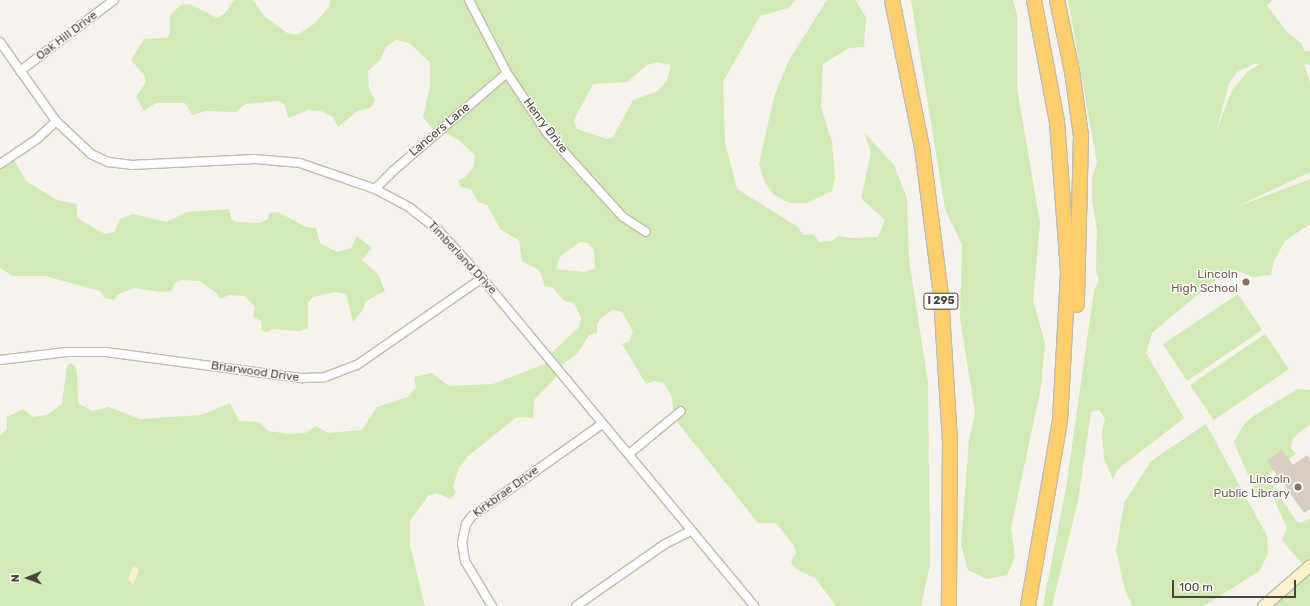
<!DOCTYPE html>
<html>
<head>
<meta charset="utf-8">
<style>
	body { margin:0 }
	#map { position:relative; width:1310px; height:606px; overflow:hidden; background:#f6f3ec; font-family:Rubik,sans-serif }
	div>[style] { position:absolute }
	.green>* { inset:0; background:#d2eab5 }
	.sand>* { inset:0; background:#f9efc9 }
	.building>* { inset:0; background:#d8cfc1 }
	.roads { filter:drop-shadow(1px 0 #c2bbae) drop-shadow(-1px 0 #c2bbae) drop-shadow(0 1px #c2bbae) drop-shadow(0 -1px #c2bbae) }
	.minor>* { height:8px; margin:-4px; padding:0 4px; transform-origin:4px; border-radius:4px; background:#fff }
	.secondary>* { height:11px; margin:-5.5px; padding:0 5.5px; transform-origin:5.5px; border-radius:5.5px; background:#fff3cd }
	.motorway>* { height:14px; margin:-7px; padding:0 7px; transform-origin:7px; border-radius:7px; background:#ffcf6e }
	.dots>* { width:11px; height:11px; translate:-50% -50%; box-sizing:border-box; border:2px solid #fff; border-radius:50% }
	span { translate:-50% -50%; white-space:nowrap; text-align:center; line-height:1.15; -webkit-text-stroke:3px #fff; paint-order:stroke }
	.shield-label span { padding:1px 3px; background:#fff; border:1px solid; border-radius:3px; -webkit-text-stroke-width:0 }
	.shield-label { font-size:11px; color:#4b4439; font-weight:700 }
	.street-label { font-size:12px; color:#4b4439 }
	.education-label { font-size:12px; color:#785e54 }
	.right { translate:-100% -50%; text-align:right }
	.north { position:absolute; left:8px; top:558px; width:40px; height:40px; -webkit-text-stroke:3px #fff; paint-order:stroke; rotate:269deg; font-size:11px; font-weight:700; line-height:16px; text-align:center; color:#4b4439 }
	.north::after { content:''; display:block; margin:auto; width:14px; height:18px; background:#4b4439; clip-path:polygon(50% 0,100% 100%,50% 72%,0 100%) }
	.scale { position:absolute; left:1172px; top:580px; width:124px; height:18px; box-sizing:border-box; border:2px solid #4b4439; border-top:0; padding-left:5px; font-size:12px; line-height:14px; white-space:nowrap; color:#4b4439; -webkit-text-stroke:3px #fff; paint-order:stroke }
</style>
</head>
<body>
<div id="map">
	<div class="green">
		<i style="clip-path:polygon(evenodd,234px 0,253px 0,264px 16px,287px 33px,297px 35px,314px 24px,329px 7px,330px 0,796px 0,788px 8px,760px 16px,723px 82px,725px 142px,737px 189px,798px 227px,803px 235px,814px 234px,819px 242px,832px 241px,838px 236px,851px 238px,877px 237px,880px 232px,885px 220px,861px 198px,871px 153px,864px 132px,894px 165px,907px 198px,909px 259px,928px 383px,930px 565px,921px 606px,836px 606px,816px 579px,795px 568px,791px 562px,796px 552px,794px 546px,776px 523px,758px 523px,674px 418px,672px 397px,664px 383px,654px 381px,646px 384px,622px 344px,629px 341px,633px 331px,622px 312px,613px 310px,602px 317px,597px 324px,597px 333px,589px 335px,577px 354px,560px 366px,549px 355px,579px 327px,581px 318px,574px 303px,564px 301px,553px 288px,545px 286px,539px 270px,522px 261px,519px 240px,501px 230px,487px 205px,478px 202px,471px 189px,461px 187px,458px 180px,464px 178px,474px 166px,475px 155px,459px 140px,441px 131px,436px 133px,423px 117px,430px 87px,430px 62px,409px 43px,396px 40px,386px 47px,380px 60px,368px 71px,369px 88px,375px 101px,370px 108px,358px 111px,338px 127px,333px 117px,321px 111px,308px 110px,288px 118px,285px 105px,278px 101px,245px 104px,236px 112px,206px 111px,192px 115px,185px 103px,156px 103px,144px 111px,136px 97px,146px 82px,144px 75px,131px 60px,144px 39px,167px 38px,170px 33px,170px 15px,181px 5px,190px 4px,217px 18px,224px 14px,234px 0,657px 62px,671px 65px,667px 80px,658px 91px,633px 100px,613px 137px,607px 139px,577px 129px,574px 120px,593px 84px,627px 82px,647px 65px,657px 62px,234px 0,579px 242px,588px 243px,594px 250px,595px 268px,585px 272px,556px 269px,560px 257px,579px 242px)"></i>
		<i style="clip-path:polygon(827px 0,855px 0,866px 17px,864px 47px,849px 48px,823px 64px,821px 107px,832px 142px,835px 178px,832px 191px,807px 203px,790px 203px,774px 195px,764px 181px,759px 164px,774px 97px,789px 60px)"></i>
		<i style="clip-path:polygon(911px 0,1013px 0,1017px 15px,1017px 88px,1040px 223px,1033px 300px,1045px 343px,1041px 387px,1011px 528px,1015px 557px,1007px 575px,987px 579px,968px 570px,961px 545px,969px 440px,975px 413px,960px 318px,962px 245px,945px 209px)"></i>
		<i style="clip-path:polygon(evenodd,1068px 0,1272px 0,1267px 6px,1289px 34px,1301px 43px,1305px 51px,1310px 51px,1310px 65px,1304px 64px,1310px 82px,1310px 172px,1236px 207px,1310px 179px,1310px 224px,1285px 241px,1274px 261px,1271px 275px,1254px 277px,1235px 270px,1219px 277px,1152px 333px,1146px 353px,1184px 418px,1117px 470px,1113px 479px,1104px 459px,1102px 433px,1105px 418px,1099px 410px,1091px 412px,1078px 501px,1052px 606px,1043px 606px,1066px 488px,1094px 291px,1099px 279px,1096px 272px,1097px 230px,1092px 199px,1092px 176px,1097px 163px,1068px 0,1254px 64px,1260px 64px,1247px 72px,1232px 90px,1216px 132px,1229px 83px,1237px 72px,1254px 64px)"></i>
		<i style="clip-path:polygon(13px 158px,26px 181px,57px 200px,77px 204px,77px 218px,105px 234px,114px 232px,120px 219px,133px 214px,166px 222px,187px 212px,229px 209px,231px 219px,236px 222px,260px 223px,268px 219px,269px 213px,278px 212px,306px 227px,316px 228px,320px 243px,337px 252px,351px 248px,357px 236px,372px 248px,362px 260px,378px 274px,385px 291px,366px 301px,363px 310px,353px 322px,346px 294px,335px 292px,313px 297px,308px 303px,308px 328px,300px 331px,272px 329px,268px 332px,262px 331px,261px 321px,253px 317px,255px 307px,245px 296px,229px 295px,220px 299px,217px 293px,199px 281px,182px 280px,175px 283px,171px 291px,161px 292px,134px 288px,117px 295px,114px 300px,105px 298px,100px 291px,45px 276px,13px 276px,0 268px,0 167px)"></i>
		<i style="clip-path:polygon(1238px 294px,1262px 330px,1187px 381px,1163px 344px)"></i>
		<i style="clip-path:polygon(1265px 334px,1289px 369px,1214px 420px,1190px 385px)"></i>
		<i style="clip-path:polygon(552px 361px,561px 372px,534px 400px,533px 418px,517px 417px,468px 456px,459px 468px,453px 486px,456px 493px,450px 499px,437px 493px,428px 496px,410px 521px,410px 545px,425px 606px,0 606px,0 436px,7px 429px,7px 417px,23px 409px,33px 417px,47px 415px,62px 404px,67px 365px,71px 363px,75px 366px,77px 372px,78px 403px,92px 411px,109px 407px,140px 419px,201px 415px,230px 403px,239px 421px,259px 422px,268px 431px,290px 434px,305px 433px,316px 426px,328px 433px,362px 430px,377px 407px,408px 397px,416px 387px,414px 377px,432px 373px,449px 386px,493px 384px)"></i>
		<i style="clip-path:polygon(1298px 389px,1310px 390px,1310px 424px,1293px 438px,1291px 448px,1296px 454px,1269px 473px,1268px 478px,1296px 521px,1301px 523px,1310px 518px,1310px 606px,1267px 606px,1307px 570px,1282px 540px,1287px 528px,1273px 497px,1255px 492px,1234px 442px,1244px 424px,1253px 416px)"></i>
		<i style="clip-path:polygon(1206px 424px,1267px 536px,1268px 554px,1259px 571px,1204px 606px,1133px 606px,1126px 593px,1116px 551px,1124px 503px,1151px 461px)"></i>
	</div>
	<div class="sand">
		<i style="clip-path:polygon(134px 565px,139px 570px,133px 585px,128px 579px)"></i>
	</div>
	<div class="building">
		<i style="clip-path:polygon(1282px 450px,1293px 465px,1307px 455px,1310px 458px,1310px 509px,1304px 513px,1267px 461px)"></i>
	</div>
	<div class="roads">
		<div class="minor">
			<i style="left:469px;top:0;width:82px;rotate:62.5deg"></i>
			<i style="left:507px;top:73px;width:72px;rotate:56.3deg"></i>
			<i style="left:547px;top:133px;width:113px;rotate:47.9deg"></i>
			<i style="left:623px;top:217px;width:27px;rotate:33deg"></i>
			<i style="left:0;top:42px;width:97px;rotate:54.7deg"></i>
			<i style="left:56px;top:121px;width:48px;rotate:43.3deg"></i>
			<i style="left:91px;top:154px;width:19px;rotate:25deg"></i>
			<i style="left:108px;top:162px;width:23px;rotate:7deg"></i>
			<i style="left:131px;top:165px;width:124px;rotate:-2.8deg"></i>
			<i style="left:255px;top:159px;width:45px;rotate:5.1deg"></i>
			<i style="left:300px;top:163px;width:79px;rotate:19.1deg"></i>
			<i style="left:375px;top:189px;width:40px;rotate:28deg"></i>
			<i style="left:410px;top:208px;width:36px;rotate:38deg"></i>
			<i style="left:438px;top:230px;width:65px;rotate:47.5deg"></i>
			<i style="left:482px;top:278px;width:426px;rotate:50.3deg"></i>
			<i style="left:20px;top:71px;width:118px;rotate:-37.1deg"></i>
			<i style="left:0;top:164px;width:45px;rotate:-34deg"></i>
			<i style="left:37px;top:139px;width:26px;rotate:-43deg"></i>
			<i style="left:375px;top:189px;width:25px;rotate:-45deg"></i>
			<i style="left:393px;top:171px;width:150px;rotate:-40.7deg"></i>
			<i style="left:0;top:360px;width:67px;rotate:-6.8deg"></i>
			<i style="left:67px;top:352px;width:39px"></i>
			<i style="left:106px;top:352px;width:198px;rotate:7.6deg"></i>
			<i style="left:302px;top:378px;width:23px;rotate:-2deg"></i>
			<i style="left:325px;top:377px;width:34px;rotate:-21deg"></i>
			<i style="left:357px;top:365px;width:152px;rotate:-34.8deg"></i>
			<i style="left:629px;top:454px;width:67px;rotate:-39.6deg"></i>
			<i style="left:492px;top:606px;width:52px;rotate:-121deg"></i>
			<i style="left:465px;top:561px;width:18px;rotate:-99deg"></i>
			<i style="left:462px;top:543px;width:19px;rotate:-78deg"></i>
			<i style="left:466px;top:524px;width:10px;rotate:-53deg"></i>
			<i style="left:472px;top:516px;width:159px;rotate:-35.3deg"></i>
			<i style="left:576px;top:606px;width:108px;rotate:-34.9deg"></i>
			<i style="left:665px;top:544px;width:29px;rotate:-27deg"></i>
		</div>
		<div class="secondary">
			<i style="left:1263px;top:606px;width:62px;rotate:-41.1deg"></i>
		</div>
		<div class="motorway">
			<i style="left:892px;top:0;width:150px;rotate:78.5deg"></i>
			<i style="left:922px;top:147px;width:149px;rotate:82.7deg"></i>
			<i style="left:941px;top:295px;width:148px;rotate:86.5deg"></i>
			<i style="left:950px;top:443px;width:163px;rotate:90.4deg"></i>
			<i style="left:1057px;top:0;width:73px;rotate:78.1deg"></i>
			<i style="left:1072px;top:71px;width:66px;rotate:82.1deg"></i>
			<i style="left:1081px;top:136px;width:169px;rotate:91.4deg"></i>
			<i style="left:1028px;top:606px;width:188px;rotate:-80.2deg"></i>
			<i style="left:1060px;top:421px;width:150px;rotate:-86.9deg"></i>
			<i style="left:1068px;top:271px;width:149px;rotate:-94.2deg"></i>
			<i style="left:1057px;top:122px;width:124px;rotate:-100.7deg"></i>
		</div>
	</div>
	<div class="dots">
		<i style="left:1246px;top:282px;background:#8d6e63"></i>
		<i style="left:1298px;top:487px;background:#8d6e63"></i>
	</div>
	<div class="shield-label">
		<span style="left:941px;top:301px">I 295</span>
	</div>
	<div class="street-label">
		<span style="left:67px;top:36px;rotate:-37deg">Oak Hill Drive</span>
		<span style="left:545px;top:126px;rotate:53deg">Henry Drive</span>
		<span style="left:440px;top:130px;rotate:-40deg">Lancers Lane</span>
		<span style="left:462px;top:258px;rotate:47deg">Timberland Drive</span>
		<span style="left:255px;top:372px;rotate:8deg">Briarwood Drive</span>
		<span style="left:506px;top:492px;rotate:-36deg">Kirkbrae Drive</span>
	</div>
	<div class="education-label">
		<span class="right" style="left:1238px;top:282px">Lincoln<br>High School</span>
		<span class="right" style="left:1290px;top:487px">Lincoln<br>Public Library</span>
	</div>
	<div class="north">N</div>
	<div class="scale">100 m</div>
</div>
</body>
</html>
